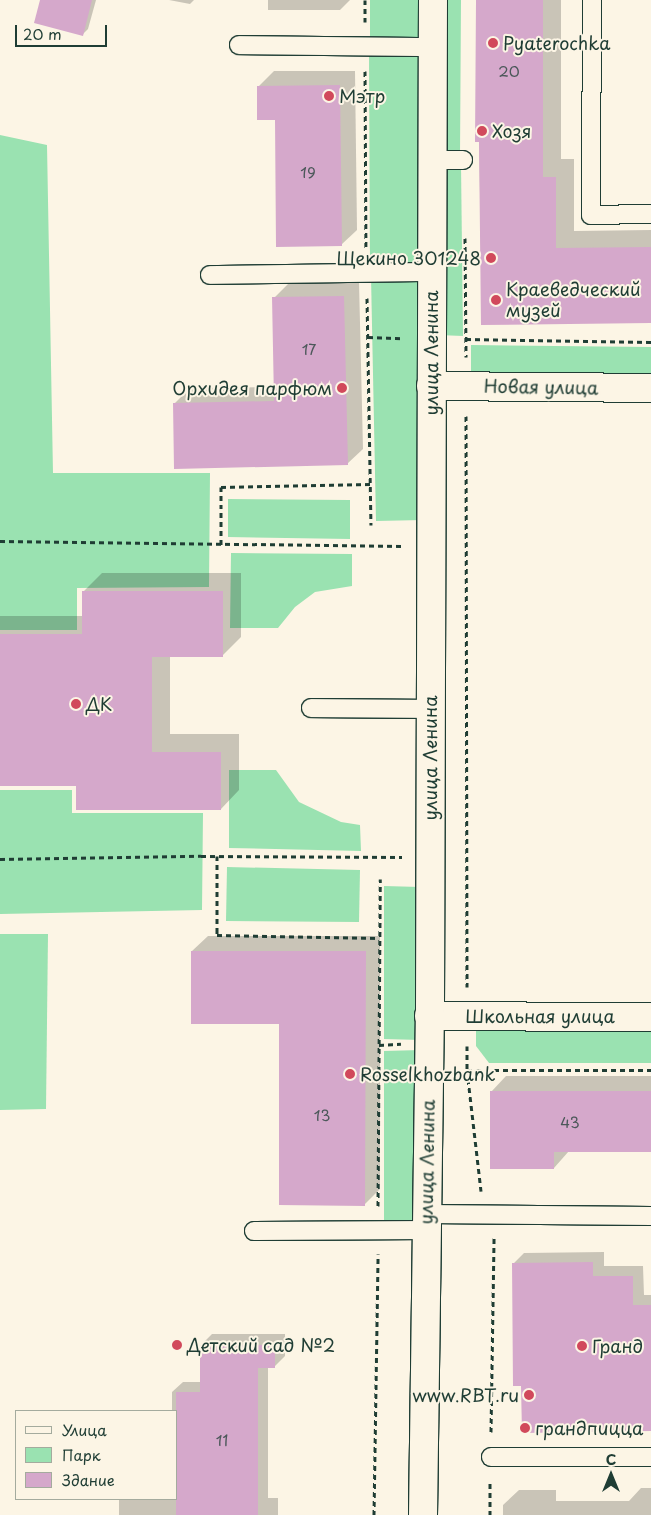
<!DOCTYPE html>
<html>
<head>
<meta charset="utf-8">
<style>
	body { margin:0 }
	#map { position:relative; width:651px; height:1515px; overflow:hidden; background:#fcf5e5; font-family:"Playpen Sans",sans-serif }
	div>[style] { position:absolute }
	.green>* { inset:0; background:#9ae2b1 }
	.shadow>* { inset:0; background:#0003 }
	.building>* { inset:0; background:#d5a8cb }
	.path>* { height:3px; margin-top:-1.5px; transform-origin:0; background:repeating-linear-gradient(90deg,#1f3d34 0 5px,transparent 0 9px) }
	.roads { filter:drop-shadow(1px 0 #1f3d34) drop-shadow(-1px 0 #1f3d34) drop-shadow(0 1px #1f3d34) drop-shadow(0 -1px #1f3d34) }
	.service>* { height:18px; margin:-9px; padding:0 9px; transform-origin:9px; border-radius:9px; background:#fcf5e5 }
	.minor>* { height:28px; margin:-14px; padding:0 14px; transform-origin:14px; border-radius:14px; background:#fcf5e5 }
	.tertiary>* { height:28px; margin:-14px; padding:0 14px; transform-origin:14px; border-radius:14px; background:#fcf5e5 }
	.dots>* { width:14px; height:14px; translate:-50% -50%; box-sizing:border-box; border:2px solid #fcf5e5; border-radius:50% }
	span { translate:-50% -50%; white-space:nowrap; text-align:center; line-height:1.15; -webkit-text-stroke:4px #fcf5e5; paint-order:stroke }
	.number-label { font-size:15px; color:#4c585a }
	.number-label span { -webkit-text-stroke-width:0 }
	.poi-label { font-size:18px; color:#1f3d34 }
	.left { translate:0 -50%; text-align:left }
	.right { translate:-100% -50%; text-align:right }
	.street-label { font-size:18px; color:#1f3d34 }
	.legend { position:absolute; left:15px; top:1410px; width:162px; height:90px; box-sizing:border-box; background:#fcf5e5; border:1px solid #a4ab9e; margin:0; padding:6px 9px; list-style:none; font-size:15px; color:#1f3d34 }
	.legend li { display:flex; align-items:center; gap:10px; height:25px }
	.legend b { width:25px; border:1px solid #a4ab9e }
	.north { position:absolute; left:586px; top:1450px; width:50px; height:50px; -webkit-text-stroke:4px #fcf5e5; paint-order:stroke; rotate:0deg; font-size:14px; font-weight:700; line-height:20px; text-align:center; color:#1f3d34 }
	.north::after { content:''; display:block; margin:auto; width:18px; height:22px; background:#1f3d34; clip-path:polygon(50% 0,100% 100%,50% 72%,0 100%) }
	.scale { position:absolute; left:15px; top:25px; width:92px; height:22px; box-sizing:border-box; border:2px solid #1f3d34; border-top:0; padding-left:6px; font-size:15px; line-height:18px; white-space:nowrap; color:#1f3d34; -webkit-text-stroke:4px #fcf5e5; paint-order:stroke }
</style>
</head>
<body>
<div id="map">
	<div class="green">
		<i style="clip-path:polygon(370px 0,423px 0,423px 40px,370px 40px)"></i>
		<i style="clip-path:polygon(447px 0,461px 0,460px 156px,438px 156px,446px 89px)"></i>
		<i style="clip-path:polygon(369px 51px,423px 52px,422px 267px,370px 268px)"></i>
		<i style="clip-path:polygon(0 135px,47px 145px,53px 473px,210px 473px,209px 587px,77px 588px,77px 630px,0 630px)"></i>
		<i style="clip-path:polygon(437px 164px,461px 164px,463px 336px,438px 335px)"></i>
		<i style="clip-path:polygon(371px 276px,423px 276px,423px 520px,376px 521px)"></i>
		<i style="clip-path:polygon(471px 345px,651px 347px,651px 382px,471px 382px)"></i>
		<i style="clip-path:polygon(228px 499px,350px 500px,350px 539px,228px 537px)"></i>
		<i style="clip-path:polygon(231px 553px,352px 554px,352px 586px,315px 592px,295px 607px,278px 628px,230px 628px)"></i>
		<i style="clip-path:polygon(229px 770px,276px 770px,299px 802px,341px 822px,360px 825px,361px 851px,229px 848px)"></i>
		<i style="clip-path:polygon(0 790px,72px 790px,72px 813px,203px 813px,202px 910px,0 914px)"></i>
		<i style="clip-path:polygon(227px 867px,360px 870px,359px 922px,226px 921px)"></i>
		<i style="clip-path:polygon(384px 886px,420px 887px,421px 1040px,384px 1039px)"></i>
		<i style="clip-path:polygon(0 934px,48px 934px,46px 1109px,0 1110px)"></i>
		<i style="clip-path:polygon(476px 1023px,651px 1024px,651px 1063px,489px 1063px,476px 1046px)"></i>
		<i style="clip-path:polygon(421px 1050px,418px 1223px,384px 1223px,384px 1051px)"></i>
	</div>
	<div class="shadow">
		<i style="clip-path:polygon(42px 0,96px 0,88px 29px,83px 34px)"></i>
		<i style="clip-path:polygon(169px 0,194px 0,190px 4px)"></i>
		<i style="clip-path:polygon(268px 0,350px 0,340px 10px,268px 10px)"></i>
		<i style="clip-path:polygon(477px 0,561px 0,561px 159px,574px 159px,574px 231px,651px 230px,651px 322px,482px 324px)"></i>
		<i style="clip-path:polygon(274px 71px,355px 71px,357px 230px,341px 245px,258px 87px)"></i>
		<i style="clip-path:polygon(359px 281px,363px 449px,347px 464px,174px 404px,190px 388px,275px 387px,274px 298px,289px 283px)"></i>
		<i style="clip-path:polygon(102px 573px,241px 573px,241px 637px,222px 656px,170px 656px,170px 734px,239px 734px,239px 790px,221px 809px,77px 785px,0 785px,0 616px,83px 616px,83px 592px)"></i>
		<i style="clip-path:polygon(208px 936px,380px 936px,380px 1189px,364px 1205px,281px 1023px,192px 951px)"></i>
		<i style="clip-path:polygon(506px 1076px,651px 1076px,651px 1151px,569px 1151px,554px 1168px,491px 1092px)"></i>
		<i style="clip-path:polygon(604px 1252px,604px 1266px,643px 1266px,644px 1295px,651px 1295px,651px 1430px,522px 1385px,513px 1264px,524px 1253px)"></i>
		<i style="clip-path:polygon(212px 1334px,285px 1334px,285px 1356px,274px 1367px,268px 1367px,268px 1498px,278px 1498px,278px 1515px,119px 1515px,119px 1499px,176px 1499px,176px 1411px,172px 1411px,172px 1392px,183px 1382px,201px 1382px,201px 1345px)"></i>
		<i style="clip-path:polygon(641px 1488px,651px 1488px,651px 1515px,503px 1515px,503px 1505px,519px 1490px,556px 1490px,556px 1501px,629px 1501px)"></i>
	</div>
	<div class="building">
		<i style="clip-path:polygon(40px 0,92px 0,83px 36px,34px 23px)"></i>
		<i style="clip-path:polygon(476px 0,543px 0,543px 177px,556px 177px,556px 248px,651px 247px,651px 323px,481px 325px,479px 142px,475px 142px)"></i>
		<i style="clip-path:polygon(340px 85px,342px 246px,276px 247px,275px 120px,257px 120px,257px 86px)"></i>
		<i style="clip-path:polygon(344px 296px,348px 465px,174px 469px,173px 403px,274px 401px,272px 297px)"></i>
		<i style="clip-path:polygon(82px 591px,223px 591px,223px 657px,152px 657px,152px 752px,221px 752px,221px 810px,76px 810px,76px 786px,0 786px,0 634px,82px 634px)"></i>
		<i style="clip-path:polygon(191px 951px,366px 951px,365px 1206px,279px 1205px,279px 1024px,191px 1024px)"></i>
		<i style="clip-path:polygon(490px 1091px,651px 1091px,651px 1152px,554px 1152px,554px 1169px,490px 1169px)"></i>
		<i style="clip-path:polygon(593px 1262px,593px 1276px,633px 1276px,633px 1305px,651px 1305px,651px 1431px,522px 1433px,521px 1386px,513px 1386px,512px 1263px)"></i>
		<i style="clip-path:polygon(200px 1345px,275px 1345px,275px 1368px,258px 1368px,258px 1515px,176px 1515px,176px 1392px,200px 1392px)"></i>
	</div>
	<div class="path">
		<i style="left:365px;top:0;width:22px;rotate:90deg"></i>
		<i style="left:365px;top:71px;width:178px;rotate:89.7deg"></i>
		<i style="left:465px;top:238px;width:119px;rotate:89.5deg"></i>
		<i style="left:367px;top:298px;width:227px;rotate:89deg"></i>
		<i style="left:368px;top:337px;width:34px;rotate:2deg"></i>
		<i style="left:466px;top:339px;width:185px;rotate:0.9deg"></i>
		<i style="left:466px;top:416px;width:571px;rotate:89.9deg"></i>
		<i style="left:0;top:541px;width:402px;rotate:0.7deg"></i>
		<i style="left:221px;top:545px;width:58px;rotate:-90deg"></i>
		<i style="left:221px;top:487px;width:150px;rotate:-1.1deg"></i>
		<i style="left:217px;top:856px;width:79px;rotate:90deg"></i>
		<i style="left:217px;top:935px;width:162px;rotate:1.1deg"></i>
		<i style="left:0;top:859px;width:201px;rotate:-0.9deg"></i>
		<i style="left:201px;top:856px;width:201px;rotate:0.3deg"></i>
		<i style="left:379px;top:1045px;width:22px;rotate:-3deg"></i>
		<i style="left:467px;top:1046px;width:24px;rotate:90deg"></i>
		<i style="left:467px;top:1070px;width:122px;rotate:83.4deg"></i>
		<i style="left:467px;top:1070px;width:184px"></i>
		<i style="left:378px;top:1206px;width:327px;rotate:-89.6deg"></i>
		<i style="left:491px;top:1432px;width:194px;rotate:-89.1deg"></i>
		<i style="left:374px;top:1515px;width:261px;rotate:-89.1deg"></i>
		<i style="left:490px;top:1515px;width:34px;rotate:-90deg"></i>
	</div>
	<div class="roads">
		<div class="service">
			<i style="left:592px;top:0;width:215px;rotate:90.3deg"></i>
			<i style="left:591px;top:215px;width:60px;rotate:-1deg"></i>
			<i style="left:239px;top:45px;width:194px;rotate:0.6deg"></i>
			<i style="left:432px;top:160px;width:31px"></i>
			<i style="left:210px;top:275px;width:221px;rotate:-0.8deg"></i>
			<i style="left:311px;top:708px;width:118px;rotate:0.5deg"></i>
			<i style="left:427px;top:1214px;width:224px;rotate:0.5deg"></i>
			<i style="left:254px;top:1231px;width:173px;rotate:-0.3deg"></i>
			<i style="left:491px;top:1457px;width:160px"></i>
		</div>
		<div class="minor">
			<i style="left:431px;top:386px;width:220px;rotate:0.5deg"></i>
			<i style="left:429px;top:1016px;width:222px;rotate:0.3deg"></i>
		</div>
		<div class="tertiary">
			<i style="left:423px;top:1515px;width:506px;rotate:-89.21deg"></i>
			<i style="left:430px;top:1009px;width:1009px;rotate:-89.83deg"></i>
		</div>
	</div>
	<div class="dots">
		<i style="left:493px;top:43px;background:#d1495b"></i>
		<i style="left:329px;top:96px;background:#d1495b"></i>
		<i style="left:482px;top:131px;background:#d1495b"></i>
		<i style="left:491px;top:258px;background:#d1495b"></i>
		<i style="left:496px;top:300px;background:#d1495b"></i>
		<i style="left:342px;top:388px;background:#d1495b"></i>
		<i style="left:76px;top:704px;background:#d1495b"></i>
		<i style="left:350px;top:1074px;background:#d1495b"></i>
		<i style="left:177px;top:1345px;background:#d1495b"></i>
		<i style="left:582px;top:1346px;background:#d1495b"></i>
		<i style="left:529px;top:1395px;background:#d1495b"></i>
		<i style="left:525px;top:1428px;background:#d1495b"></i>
	</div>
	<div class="number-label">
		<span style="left:509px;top:71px">20</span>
		<span style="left:308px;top:172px">19</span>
		<span style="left:309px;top:349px">17</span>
		<span style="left:322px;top:1115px">13</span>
		<span style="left:570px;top:1122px">43</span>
		<span style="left:222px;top:1440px">11</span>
	</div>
	<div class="poi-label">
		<span class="left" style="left:503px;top:43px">Pyaterochka</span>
		<span class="left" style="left:339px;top:96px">Мэтр</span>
		<span class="left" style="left:492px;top:131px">Хозя</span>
		<span class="right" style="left:481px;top:258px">Щекино 301248</span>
		<span class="left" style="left:506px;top:300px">Краеведческий<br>музей</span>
		<span class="right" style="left:332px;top:388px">Орхидея парфюм</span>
		<span class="left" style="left:86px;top:704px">ДК</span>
		<span class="left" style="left:360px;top:1074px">Rosselkhozbank</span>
		<span class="left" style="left:187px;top:1345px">Детский сад №2</span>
		<span class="left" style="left:592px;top:1346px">Гранд</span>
		<span class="right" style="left:519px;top:1395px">www.RBT.ru</span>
		<span class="left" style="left:535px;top:1428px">грандпицца</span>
	</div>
	<div class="street-label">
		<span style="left:431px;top:353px;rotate:-90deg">улица Ленина</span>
		<span style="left:541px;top:387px;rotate:1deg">Новая улица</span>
		<span style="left:430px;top:758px;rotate:-90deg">улица Ленина</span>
		<span style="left:540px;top:1016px">Школьная улица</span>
		<span style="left:427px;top:1162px;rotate:-89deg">улица Ленина</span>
	</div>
	<ul class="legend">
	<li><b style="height:6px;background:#fcf5e5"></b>Улица</li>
	<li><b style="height:14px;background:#9ae2b1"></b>Парк</li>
	<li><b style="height:14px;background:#d5a8cb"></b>Здание</li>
	</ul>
	<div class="north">С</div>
	<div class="scale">20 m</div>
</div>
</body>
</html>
